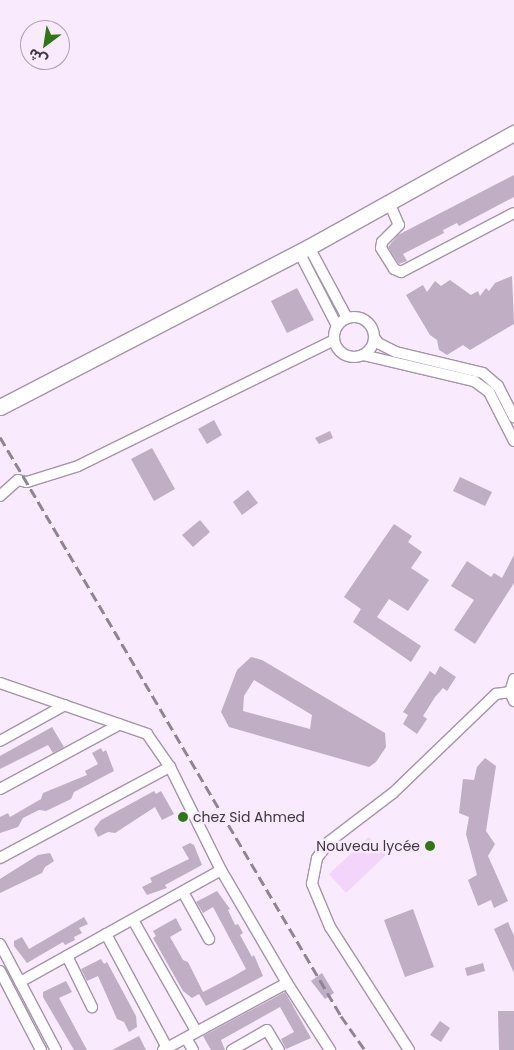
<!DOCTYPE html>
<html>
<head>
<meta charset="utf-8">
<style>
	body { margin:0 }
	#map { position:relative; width:514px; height:1050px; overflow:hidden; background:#f9eafd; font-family:Poppins,"Noto Sans Arabic",sans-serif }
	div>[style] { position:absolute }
	.green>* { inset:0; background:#f3d4fb }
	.building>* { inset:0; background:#bfaec4 }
	.roads { filter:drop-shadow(1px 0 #a594aa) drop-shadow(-1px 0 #a594aa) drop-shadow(0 1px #a594aa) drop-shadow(0 -1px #a594aa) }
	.street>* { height:10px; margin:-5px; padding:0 5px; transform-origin:5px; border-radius:5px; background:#fff }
	.street>.ring { margin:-5px; padding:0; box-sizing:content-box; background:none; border:10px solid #fff; border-radius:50% }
	.primary>* { height:15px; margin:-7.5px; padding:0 7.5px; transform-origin:7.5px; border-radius:7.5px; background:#fff }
	.rail>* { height:3px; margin-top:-1.5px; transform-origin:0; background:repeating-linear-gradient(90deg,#8f8492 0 10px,transparent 0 15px) }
	.dots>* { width:14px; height:14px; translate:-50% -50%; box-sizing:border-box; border:2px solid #f9eafd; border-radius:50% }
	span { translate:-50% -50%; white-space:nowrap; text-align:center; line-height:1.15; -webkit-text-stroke:4.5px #f9eafd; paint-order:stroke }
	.poi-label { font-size:14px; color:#3f3841 }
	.left { translate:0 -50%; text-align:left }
	.right { translate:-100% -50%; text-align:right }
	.north { position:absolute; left:20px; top:20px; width:50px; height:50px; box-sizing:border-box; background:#f9eafd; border:1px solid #afa3b2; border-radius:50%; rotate:211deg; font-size:14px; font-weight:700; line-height:20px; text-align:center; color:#3f3841 }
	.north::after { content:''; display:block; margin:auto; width:18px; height:22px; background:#307618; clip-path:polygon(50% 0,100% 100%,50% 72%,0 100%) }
</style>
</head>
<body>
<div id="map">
	<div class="green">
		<i style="clip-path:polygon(369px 837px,386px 855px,346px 893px,329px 874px)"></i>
	</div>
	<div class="building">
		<i style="clip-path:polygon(514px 175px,514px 197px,459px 226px,457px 223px,443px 230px,444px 233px,403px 254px,407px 261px,399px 264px,388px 247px,398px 235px)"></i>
		<i style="clip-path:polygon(512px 276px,514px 324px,470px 350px,463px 345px,447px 355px,439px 350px,437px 340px,430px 335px,406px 295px,423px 285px,427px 292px,435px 281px,441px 286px,450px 280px,471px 295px,478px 291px,480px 296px,486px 288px,489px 291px,495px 283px)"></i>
		<i style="clip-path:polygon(297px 288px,314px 320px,287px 333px,271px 301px)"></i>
		<i style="clip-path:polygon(214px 420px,222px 435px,207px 444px,198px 429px)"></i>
		<i style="clip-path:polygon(330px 431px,333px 438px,319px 444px,315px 438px)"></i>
		<i style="clip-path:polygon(152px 448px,175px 489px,154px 501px,131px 459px)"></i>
		<i style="clip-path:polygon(460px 477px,492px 492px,485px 506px,453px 491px)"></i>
		<i style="clip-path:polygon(248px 490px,258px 503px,242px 515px,233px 502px)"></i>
		<i style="clip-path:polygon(200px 520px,210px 532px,193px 547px,182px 535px)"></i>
		<i style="clip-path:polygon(394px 524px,412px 536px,408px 542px,422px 552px,411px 568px,429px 580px,408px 611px,389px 599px,377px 617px,421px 646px,411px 662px,353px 622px,361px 609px,344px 597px)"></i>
		<i style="clip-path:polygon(514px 555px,514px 583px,475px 644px,454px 630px,474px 600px,451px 586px,467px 561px,491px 577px,494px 573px,502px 578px)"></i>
		<i style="clip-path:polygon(evenodd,251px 657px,262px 660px,385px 733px,386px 747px,376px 762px,369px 767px,229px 727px,221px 712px,237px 670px,251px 657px,254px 680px,312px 715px,310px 729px,243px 711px,244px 696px,254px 680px)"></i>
		<i style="clip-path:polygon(440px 666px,456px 677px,447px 691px,443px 688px,435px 697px,423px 716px,427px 719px,417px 734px,403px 724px,408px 715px,403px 712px,430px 671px,435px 675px)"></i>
		<i style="clip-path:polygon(52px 727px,64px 747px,53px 753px,48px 745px,0 769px,0 756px)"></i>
		<i style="clip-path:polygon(101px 748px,103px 752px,106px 750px,114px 771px,74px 792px,71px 799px,46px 811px,39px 810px,23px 818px,18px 827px,0 833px,0 817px,8px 813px,10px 817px,41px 799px,43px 793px,87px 775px,85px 771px,98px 764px,92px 753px)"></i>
		<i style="clip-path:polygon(485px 758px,496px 766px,486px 831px,495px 844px,488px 856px,508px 901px,494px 908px,491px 900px,478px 906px,468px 880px,477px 875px,466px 834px,469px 817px,459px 813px,463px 779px,474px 780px,477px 767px)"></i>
		<i style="clip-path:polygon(154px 791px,156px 794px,161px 791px,174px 814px,162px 820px,155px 807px,115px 833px,108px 832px,98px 837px,94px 829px,101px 820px)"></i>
		<i style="clip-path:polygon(190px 843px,194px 845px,202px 865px,165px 885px,167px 888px,147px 895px,142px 887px,152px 882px,150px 878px,189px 859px,182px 847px)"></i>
		<i style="clip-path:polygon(50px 853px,54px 861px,45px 867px,42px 873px,0 893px,0 879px,38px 855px)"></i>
		<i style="clip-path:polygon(217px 891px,230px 909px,228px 910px,235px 925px,238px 924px,243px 933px,240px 935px,252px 957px,254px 955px,263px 976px,206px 1006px,199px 994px,192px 998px,183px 991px,153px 938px,156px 936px,153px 931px,176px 918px,182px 930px,170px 937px,183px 960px,188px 962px,203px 992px,234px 976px,246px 969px,213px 907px,203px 913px,196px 902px)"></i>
		<i style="clip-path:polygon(413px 909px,434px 967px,405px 977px,384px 920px)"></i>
		<i style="clip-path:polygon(84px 917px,88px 924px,79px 928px,82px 933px,74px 937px,75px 940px,65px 945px,63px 942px,27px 963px,14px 946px,14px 941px,22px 937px,29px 949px)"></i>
		<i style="clip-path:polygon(508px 922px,514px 936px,514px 973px,494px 929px)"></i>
		<i style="clip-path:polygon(101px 959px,104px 964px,107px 962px,136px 1016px,137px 1027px,129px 1032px,124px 1022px,117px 1019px,98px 976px,87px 981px,81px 969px)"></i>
		<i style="clip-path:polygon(483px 963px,485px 971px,467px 976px,465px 968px)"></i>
		<i style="clip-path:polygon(322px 973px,334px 993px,325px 999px,311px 981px)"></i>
		<i style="clip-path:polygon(66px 981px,72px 992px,59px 998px,87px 1050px,74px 1050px,43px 997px,43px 992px)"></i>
		<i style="clip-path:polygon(285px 992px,311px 1038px,286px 1049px,281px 1039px,294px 1032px,280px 1007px,221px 1040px,225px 1050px,211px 1050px,203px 1036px)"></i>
		<i style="clip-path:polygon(498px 1011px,514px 1011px,514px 1050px,499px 1050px)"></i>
		<i style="clip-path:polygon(440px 1021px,450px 1028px,441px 1042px,430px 1035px)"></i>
		<i style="clip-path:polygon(139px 1036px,146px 1050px,112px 1050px)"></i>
	</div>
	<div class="roads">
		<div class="street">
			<i style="left:389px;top:202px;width:25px;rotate:67deg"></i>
			<i style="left:399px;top:225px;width:24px;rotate:135deg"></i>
			<i style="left:382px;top:242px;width:6px;rotate:99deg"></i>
			<i style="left:381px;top:248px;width:25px;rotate:58deg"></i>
			<i style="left:394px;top:269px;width:8px;rotate:23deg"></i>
			<i style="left:401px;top:272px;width:127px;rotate:-27.6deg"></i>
			<i style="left:309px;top:247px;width:81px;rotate:61.8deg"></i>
			<i style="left:299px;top:252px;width:83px;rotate:62.8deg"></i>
			<i class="ring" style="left:334px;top:317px;width:30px;height:30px"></i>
			<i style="left:374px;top:337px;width:7px;rotate:56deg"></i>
			<i style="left:378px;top:343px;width:20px;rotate:27deg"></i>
			<i style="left:396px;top:352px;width:89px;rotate:13.6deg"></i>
			<i style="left:483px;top:373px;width:20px;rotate:41deg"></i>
			<i style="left:498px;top:386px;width:35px;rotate:63deg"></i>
			<i style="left:363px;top:355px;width:114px;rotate:13.2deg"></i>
			<i style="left:474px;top:381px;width:19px;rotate:36deg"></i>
			<i style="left:489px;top:392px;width:55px;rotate:63deg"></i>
			<i style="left:0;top:496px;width:24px;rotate:-42deg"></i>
			<i style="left:18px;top:480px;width:9px;rotate:13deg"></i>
			<i style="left:27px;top:482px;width:53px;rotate:-17.4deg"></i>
			<i style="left:78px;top:466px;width:285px;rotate:-26.2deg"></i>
			<i style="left:514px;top:679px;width:14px;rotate:107deg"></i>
			<i style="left:510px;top:692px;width:10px;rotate:66deg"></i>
			<i style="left:0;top:683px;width:156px;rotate:19.1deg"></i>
			<i style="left:147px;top:734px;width:40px;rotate:55.1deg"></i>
			<i style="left:170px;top:767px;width:115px;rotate:63.7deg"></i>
			<i style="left:221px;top:870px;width:131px;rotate:59.7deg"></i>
			<i style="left:287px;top:983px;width:141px;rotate:151.6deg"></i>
			<i style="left:0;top:741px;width:74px;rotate:-29deg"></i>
			<i style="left:0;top:789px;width:136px;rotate:-28.4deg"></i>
			<i style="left:0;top:858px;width:193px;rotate:-28.2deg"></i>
			<i style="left:183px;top:892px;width:54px;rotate:61deg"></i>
			<i style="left:133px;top:920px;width:128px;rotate:60.4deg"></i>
			<i style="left:106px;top:934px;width:129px;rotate:61.8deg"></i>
			<i style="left:0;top:944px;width:120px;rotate:62.2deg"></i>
			<i style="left:67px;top:956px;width:57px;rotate:63.9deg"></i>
			<i style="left:0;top:971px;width:89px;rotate:62.6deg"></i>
			<i style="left:20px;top:982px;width:230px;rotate:-29.1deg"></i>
			<i style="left:287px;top:983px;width:80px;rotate:57.3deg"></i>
			<i style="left:186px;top:1038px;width:14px;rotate:60deg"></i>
			<i style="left:232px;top:1050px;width:40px;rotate:-29.7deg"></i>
			<i style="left:267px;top:1030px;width:23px;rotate:59deg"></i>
			<i style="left:409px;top:1050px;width:146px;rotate:-122.7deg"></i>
			<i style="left:330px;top:927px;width:47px;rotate:-112.7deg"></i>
			<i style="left:312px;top:884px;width:26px;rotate:-79deg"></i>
			<i style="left:317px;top:858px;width:21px;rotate:-53deg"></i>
			<i style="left:330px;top:841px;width:79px;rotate:-37.3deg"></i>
			<i style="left:393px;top:793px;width:143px;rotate:-43.9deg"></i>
			<i style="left:496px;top:694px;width:14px;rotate:-8deg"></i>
		</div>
		<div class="primary">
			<i style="left:0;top:407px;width:348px;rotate:-27.4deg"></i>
			<i style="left:309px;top:247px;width:235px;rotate:-29.1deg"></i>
		</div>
	</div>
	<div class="rail">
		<i style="left:0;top:437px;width:672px;rotate:59.5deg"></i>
		<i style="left:341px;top:1016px;width:42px;rotate:54.8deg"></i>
	</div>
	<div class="dots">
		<i style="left:183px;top:817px;background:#307618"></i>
		<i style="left:430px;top:846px;background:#307618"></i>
	</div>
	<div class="poi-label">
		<span class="left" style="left:193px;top:817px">chez Sid Ahmed</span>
		<span class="right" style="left:420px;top:846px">Nouveau lycée</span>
	</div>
	<div class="north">ش</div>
</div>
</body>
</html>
